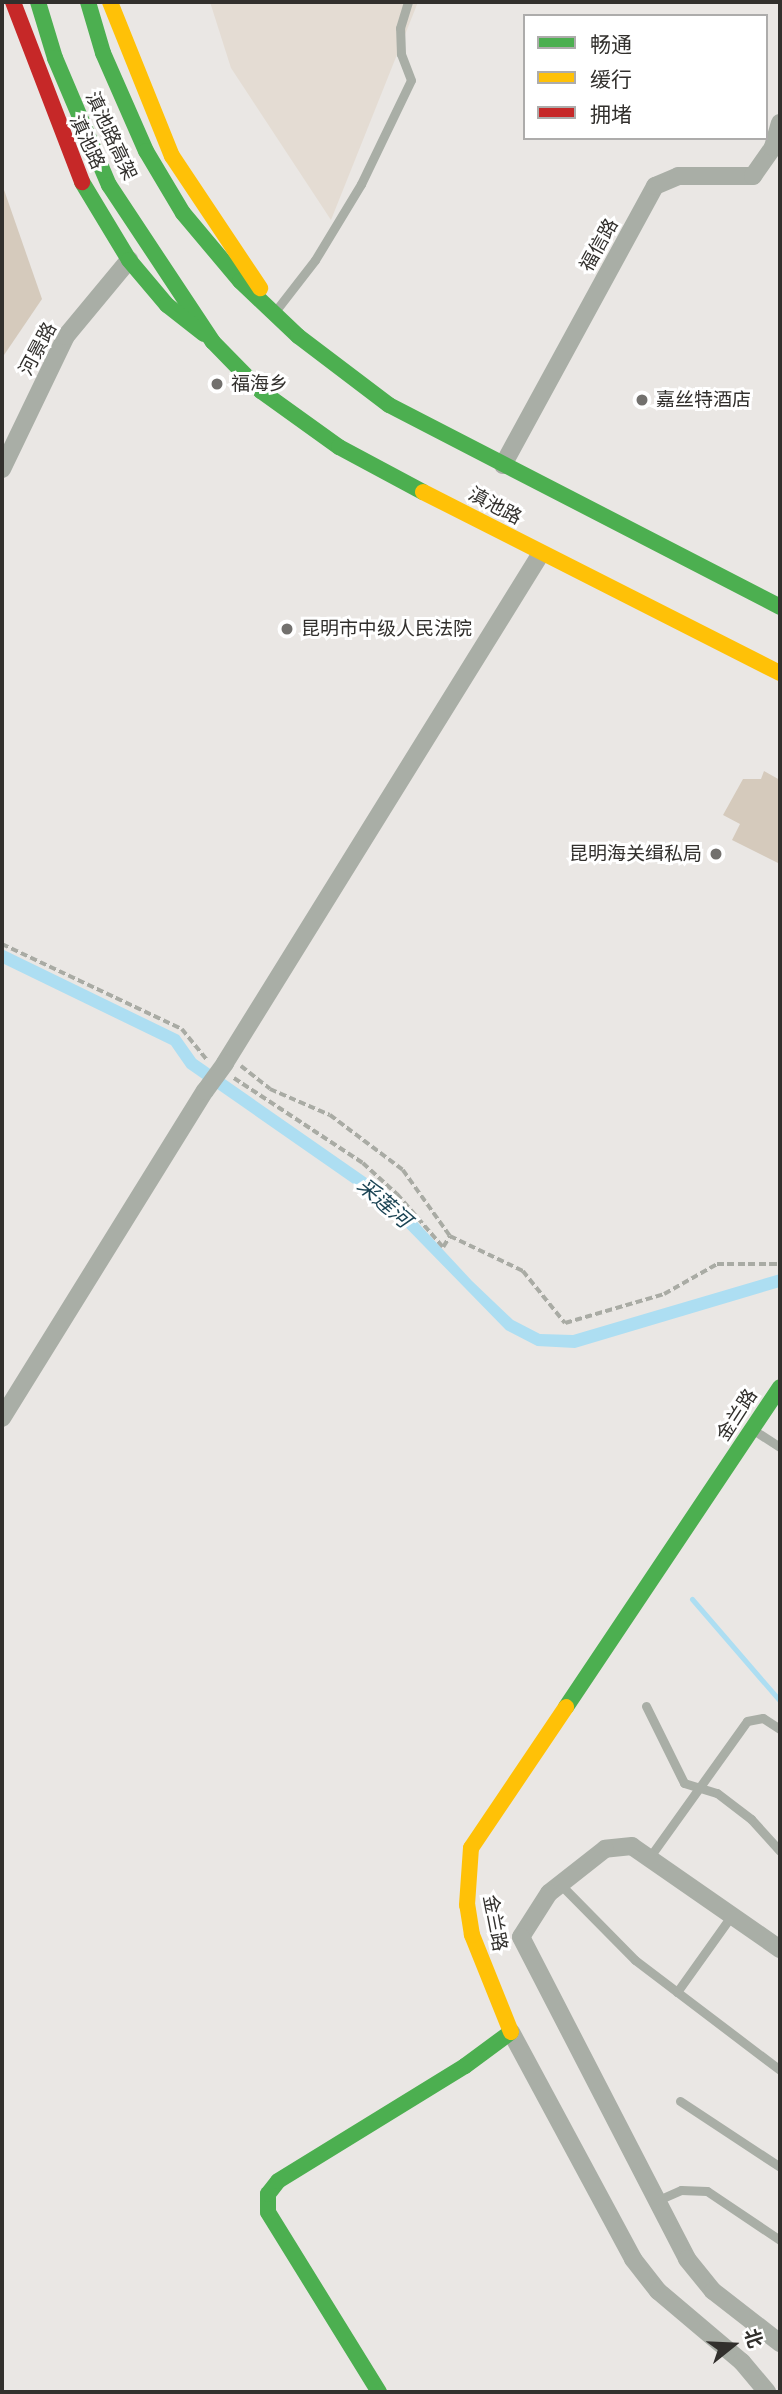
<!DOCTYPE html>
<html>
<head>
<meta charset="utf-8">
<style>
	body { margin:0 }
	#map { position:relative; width:782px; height:2394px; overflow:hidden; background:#eae7e4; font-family:Rubik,"Noto Sans SC",sans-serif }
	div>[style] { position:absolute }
	.built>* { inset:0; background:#e4dcd3 }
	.water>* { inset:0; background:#addef2 }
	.stream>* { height:5px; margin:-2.5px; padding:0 2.5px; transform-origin:2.5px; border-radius:2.5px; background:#addef2 }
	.building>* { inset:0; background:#d5cabc }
	.path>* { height:3.5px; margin-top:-1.75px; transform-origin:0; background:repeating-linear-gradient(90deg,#a9aba4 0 7px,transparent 0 10.5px) }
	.lane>* { height:9px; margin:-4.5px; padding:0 4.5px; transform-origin:4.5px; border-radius:4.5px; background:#a9aea6 }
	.street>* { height:18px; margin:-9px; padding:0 9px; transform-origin:9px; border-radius:9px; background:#a9aea6 }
	.fast>* { height:16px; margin:-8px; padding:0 8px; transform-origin:8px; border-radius:8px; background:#4caf50 }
	.slow>* { height:16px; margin:-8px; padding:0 8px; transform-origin:8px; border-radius:8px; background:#ffc107 }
	.jam>* { height:16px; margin:-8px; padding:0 8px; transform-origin:8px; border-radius:8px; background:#c62828 }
	.street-bridge>* { height:18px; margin:-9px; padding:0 9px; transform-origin:9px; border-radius:9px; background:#a9aea6 }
	.dots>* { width:19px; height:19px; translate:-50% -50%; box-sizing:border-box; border:4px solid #fff; border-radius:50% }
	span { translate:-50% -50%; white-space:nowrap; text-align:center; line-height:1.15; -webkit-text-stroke:6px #fff; paint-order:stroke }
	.street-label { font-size:19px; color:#32302d }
	.poi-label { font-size:19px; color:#32302d }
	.left { translate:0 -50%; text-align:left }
	.right { translate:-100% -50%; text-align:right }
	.water-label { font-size:21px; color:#1b4454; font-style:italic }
	.frame { position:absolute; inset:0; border:4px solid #32302d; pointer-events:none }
	.legend { position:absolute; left:523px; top:14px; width:245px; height:126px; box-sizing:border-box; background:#fff; border:2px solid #adacab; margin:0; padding:9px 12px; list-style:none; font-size:21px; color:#32302d }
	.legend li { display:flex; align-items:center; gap:14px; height:35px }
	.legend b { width:35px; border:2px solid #adacab }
	.north { position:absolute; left:698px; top:2310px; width:70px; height:70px; -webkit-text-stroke:5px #fff; paint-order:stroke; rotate:72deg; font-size:19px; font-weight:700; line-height:28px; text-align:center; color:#32302d }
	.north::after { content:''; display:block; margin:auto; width:24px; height:32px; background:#32302d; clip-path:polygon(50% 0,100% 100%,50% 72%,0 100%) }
</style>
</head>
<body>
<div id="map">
	<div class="built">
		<i style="clip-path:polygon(210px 2px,418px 2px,331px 220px,231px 68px)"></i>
	</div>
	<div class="water">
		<i style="clip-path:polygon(2px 949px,179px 1035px,196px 1059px,394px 1197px,472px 1281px,513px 1320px,540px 1334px,573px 1335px,780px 1274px,780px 1287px,575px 1348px,537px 1346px,506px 1330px,385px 1206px,187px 1068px,171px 1045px,2px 963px)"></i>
	</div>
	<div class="stream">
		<i style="left:692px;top:1599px;width:135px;rotate:49.2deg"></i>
	</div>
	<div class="building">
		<i style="clip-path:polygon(2px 184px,42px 299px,2px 358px)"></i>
		<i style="clip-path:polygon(764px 771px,780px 780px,780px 864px,732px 840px,740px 824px,723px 815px,743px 779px,761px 779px)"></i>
	</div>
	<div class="path">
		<i style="left:2px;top:944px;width:199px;rotate:25.3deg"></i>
		<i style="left:182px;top:1029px;width:40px;rotate:51deg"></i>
		<i style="left:241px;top:1066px;width:37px;rotate:38deg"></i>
		<i style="left:270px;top:1089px;width:65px;rotate:23.4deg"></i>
		<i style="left:330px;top:1115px;width:91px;rotate:37deg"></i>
		<i style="left:403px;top:1170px;width:81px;rotate:54.5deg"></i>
		<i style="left:450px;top:1236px;width:81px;rotate:25.6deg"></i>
		<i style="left:523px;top:1271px;width:67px;rotate:51.1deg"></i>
		<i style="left:565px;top:1323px;width:103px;rotate:-16.3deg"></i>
		<i style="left:664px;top:1294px;width:61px;rotate:-29.5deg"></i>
		<i style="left:717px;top:1264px;width:63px"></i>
		<i style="left:234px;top:1078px;width:154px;rotate:33.4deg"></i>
		<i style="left:363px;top:1163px;width:46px;rotate:42.4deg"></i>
		<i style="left:397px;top:1194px;width:70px;rotate:49deg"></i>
		<i style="left:443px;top:1247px;width:13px;rotate:-58deg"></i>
	</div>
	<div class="lane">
		<i style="left:277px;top:309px;width:62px;rotate:-52.2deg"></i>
		<i style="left:315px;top:260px;width:89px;rotate:-58.8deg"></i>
		<i style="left:361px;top:184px;width:115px;rotate:-64.3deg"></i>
		<i style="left:411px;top:80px;width:28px;rotate:-111deg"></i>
		<i style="left:401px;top:54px;width:26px;rotate:-92deg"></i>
		<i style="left:400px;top:28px;width:27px;rotate:-73deg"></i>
		<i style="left:755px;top:1431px;width:30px;rotate:33deg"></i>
		<i style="left:646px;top:1706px;width:86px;rotate:63.7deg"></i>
		<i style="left:684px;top:1783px;width:34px;rotate:17deg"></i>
		<i style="left:717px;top:1793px;width:43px;rotate:37.4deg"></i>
		<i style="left:751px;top:1819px;width:43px;rotate:47.8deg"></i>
		<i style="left:649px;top:1858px;width:168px;rotate:-54.4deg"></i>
		<i style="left:747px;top:1721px;width:16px;rotate:-11deg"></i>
		<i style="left:763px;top:1718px;width:20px;rotate:33deg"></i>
		<i style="left:560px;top:1884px;width:107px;rotate:45.4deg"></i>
		<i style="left:635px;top:1960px;width:182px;rotate:37.2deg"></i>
		<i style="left:677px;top:1992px;width:95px;rotate:-54.5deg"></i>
		<i style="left:680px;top:2101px;width:120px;rotate:33.4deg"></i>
		<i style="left:656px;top:2201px;width:27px;rotate:-24deg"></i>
		<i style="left:681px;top:2190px;width:26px;rotate:2deg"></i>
		<i style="left:707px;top:2191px;width:88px;rotate:33.9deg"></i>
	</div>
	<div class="street">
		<i style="left:503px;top:465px;width:318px;rotate:-61.4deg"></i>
		<i style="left:655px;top:186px;width:25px;rotate:-23deg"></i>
		<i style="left:678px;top:176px;width:75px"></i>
		<i style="left:753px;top:176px;width:35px;rotate:-55deg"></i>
		<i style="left:773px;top:147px;width:25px;rotate:-74deg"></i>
		<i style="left:2px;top:469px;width:148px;rotate:-64.3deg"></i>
		<i style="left:66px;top:336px;width:99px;rotate:-50.3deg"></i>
		<i style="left:225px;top:1063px;width:598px;rotate:-58.2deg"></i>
		<i style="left:2px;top:1418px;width:385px;rotate:-58.2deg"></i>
		<i style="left:780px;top:1949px;width:180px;rotate:-145.2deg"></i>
		<i style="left:632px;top:1846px;width:27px;rotate:174deg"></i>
		<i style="left:605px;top:1849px;width:71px;rotate:141.8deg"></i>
		<i style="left:549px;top:1893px;width:52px;rotate:122.5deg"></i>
		<i style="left:521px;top:1937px;width:362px;rotate:62.7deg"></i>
		<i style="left:687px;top:2259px;width:41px;rotate:50.9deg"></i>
		<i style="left:713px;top:2291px;width:85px;rotate:37.8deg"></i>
		<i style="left:511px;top:2032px;width:258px;rotate:61.7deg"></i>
		<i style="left:633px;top:2259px;width:41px;rotate:52deg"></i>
		<i style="left:658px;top:2291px;width:110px;rotate:40.2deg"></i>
		<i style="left:742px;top:2362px;width:39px;rotate:50deg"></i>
	</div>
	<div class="fast">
		<i style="left:38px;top:2px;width:59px;rotate:73.1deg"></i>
		<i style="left:55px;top:58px;width:138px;rotate:67deg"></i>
		<i style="left:109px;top:185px;width:188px;rotate:56.5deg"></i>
		<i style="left:213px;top:342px;width:69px;rotate:45.6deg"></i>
		<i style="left:261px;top:391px;width:96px;rotate:35.7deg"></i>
		<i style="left:339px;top:447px;width:95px;rotate:28.2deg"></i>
		<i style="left:88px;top:2px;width:53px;rotate:73.6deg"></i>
		<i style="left:103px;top:53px;width:107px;rotate:66.3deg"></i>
		<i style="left:146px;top:151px;width:72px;rotate:59.2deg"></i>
		<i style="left:183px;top:213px;width:89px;rotate:50deg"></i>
		<i style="left:240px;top:281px;width:80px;rotate:43.5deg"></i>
		<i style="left:298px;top:336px;width:114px;rotate:37.2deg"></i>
		<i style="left:389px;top:405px;width:440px;rotate:27.3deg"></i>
		<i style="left:82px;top:182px;width:91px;rotate:58.9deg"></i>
		<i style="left:129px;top:260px;width:59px;rotate:49.8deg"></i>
		<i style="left:167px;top:305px;width:47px;rotate:38.1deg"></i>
		<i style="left:566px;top:1707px;width:385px;rotate:-56.2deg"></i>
		<i style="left:379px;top:2392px;width:211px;rotate:-121.7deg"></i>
		<i style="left:268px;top:2212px;width:18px;rotate:-90deg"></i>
		<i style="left:268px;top:2194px;width:16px;rotate:-52deg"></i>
		<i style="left:278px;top:2181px;width:220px;rotate:-31.6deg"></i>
		<i style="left:465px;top:2066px;width:57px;rotate:-36.5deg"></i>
	</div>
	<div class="slow">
		<i style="left:110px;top:2px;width:166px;rotate:68.1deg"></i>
		<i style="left:172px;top:156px;width:159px;rotate:56.3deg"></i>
		<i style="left:423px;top:492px;width:400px;rotate:26.9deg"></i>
		<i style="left:511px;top:2032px;width:105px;rotate:-111.9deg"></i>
		<i style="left:472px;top:1935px;width:30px;rotate:-99deg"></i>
		<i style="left:467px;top:1905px;width:57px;rotate:-86deg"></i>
		<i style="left:471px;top:1848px;width:170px;rotate:-56deg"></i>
	</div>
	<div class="jam">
		<i style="left:13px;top:2px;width:193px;rotate:69deg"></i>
	</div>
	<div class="street-bridge">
		<i style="left:205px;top:1091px;width:34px;rotate:-54deg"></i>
	</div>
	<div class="dots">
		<i style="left:217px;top:384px;background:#72706d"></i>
		<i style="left:642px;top:400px;background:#72706d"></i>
		<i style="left:287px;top:629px;background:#72706d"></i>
		<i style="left:716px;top:854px;background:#72706d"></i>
	</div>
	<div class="street-label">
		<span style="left:111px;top:136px;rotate:65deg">滇池路高架</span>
		<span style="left:87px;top:142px;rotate:65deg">滇池路</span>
		<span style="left:599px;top:245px;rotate:-61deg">福信路</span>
		<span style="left:38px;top:349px;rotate:-62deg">河景路</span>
		<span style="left:495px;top:506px;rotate:28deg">滇池路</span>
		<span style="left:737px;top:1415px;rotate:-57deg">金兰路</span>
		<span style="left:495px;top:1923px;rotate:79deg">金兰路</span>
	</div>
	<div class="poi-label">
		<span class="left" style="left:231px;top:384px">福海乡</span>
		<span class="left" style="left:656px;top:400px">嘉丝特酒店</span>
		<span class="left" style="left:301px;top:629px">昆明市中级人民法院</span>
		<span class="right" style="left:702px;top:854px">昆明海关缉私局</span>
	</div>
	<div class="water-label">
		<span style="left:384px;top:1203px;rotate:41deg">采莲河</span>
	</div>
	<div class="frame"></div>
	<ul class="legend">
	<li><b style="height:9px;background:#4caf50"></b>畅通</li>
	<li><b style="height:9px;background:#ffc107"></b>缓行</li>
	<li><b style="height:9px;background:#c62828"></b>拥堵</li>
	</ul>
	<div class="north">北</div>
</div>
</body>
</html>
